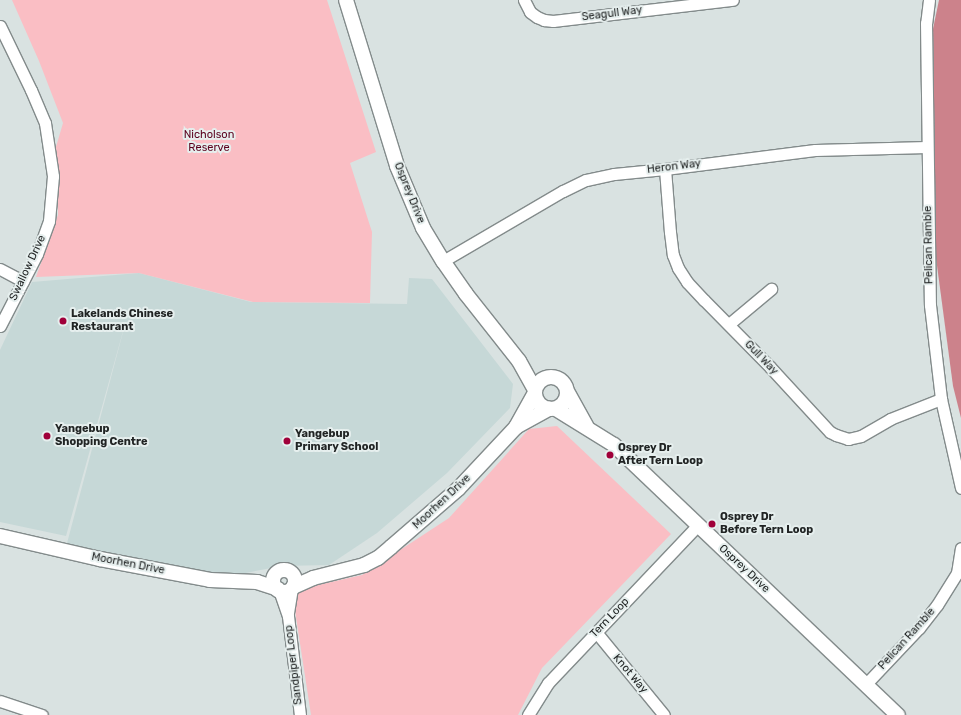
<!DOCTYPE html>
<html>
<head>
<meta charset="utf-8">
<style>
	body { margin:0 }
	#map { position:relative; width:961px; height:715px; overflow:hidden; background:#d9e2e1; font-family:Rubik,sans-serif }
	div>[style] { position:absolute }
	.built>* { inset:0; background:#c6d8d7 }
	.green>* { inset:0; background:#fabec4 }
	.forest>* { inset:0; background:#cc828b }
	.roads { filter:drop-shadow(1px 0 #838b8b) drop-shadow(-1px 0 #838b8b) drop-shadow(0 1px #838b8b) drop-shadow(0 -1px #838b8b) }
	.minor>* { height:11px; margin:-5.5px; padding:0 5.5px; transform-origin:5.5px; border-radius:5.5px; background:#fff }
	.tertiary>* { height:14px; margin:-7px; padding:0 7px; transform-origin:7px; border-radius:7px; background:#fff }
	.tertiary>.ring { margin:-7px; padding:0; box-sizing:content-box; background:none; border:14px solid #fff; border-radius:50% }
	.dots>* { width:11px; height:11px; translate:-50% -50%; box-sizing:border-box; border:2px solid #e6efee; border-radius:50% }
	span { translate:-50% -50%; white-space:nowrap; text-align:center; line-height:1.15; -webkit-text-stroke:4px #e6efee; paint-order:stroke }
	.street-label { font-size:11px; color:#212424 }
	.park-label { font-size:11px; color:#5b001d }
	.poi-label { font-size:11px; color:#212424; font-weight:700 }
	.left { translate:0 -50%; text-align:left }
</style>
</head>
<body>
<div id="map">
	<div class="built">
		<i style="clip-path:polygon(139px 273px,251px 302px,407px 304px,409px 278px,432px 279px,513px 384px,510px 408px,447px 473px,377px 533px,329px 565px,282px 566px,235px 575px,188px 572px,66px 547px,127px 317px,66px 536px,0 522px,0 350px,32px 282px)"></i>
	</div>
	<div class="green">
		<i style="clip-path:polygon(12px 0,327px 0,376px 152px,350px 163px,372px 232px,370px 303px,253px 302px,139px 273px,36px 277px,58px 215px,56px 147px,63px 123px,39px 61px)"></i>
		<i style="clip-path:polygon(557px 426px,671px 534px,542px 668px,518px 715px,311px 715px,292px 591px,362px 575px,449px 518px,529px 429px)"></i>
	</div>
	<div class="forest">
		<i style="clip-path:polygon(939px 0,961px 0,961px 418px,953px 386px,936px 258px,933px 29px)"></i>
	</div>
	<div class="roads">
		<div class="minor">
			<i style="left:524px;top:0;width:13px;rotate:63deg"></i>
			<i style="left:530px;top:12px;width:9px;rotate:36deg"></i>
			<i style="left:537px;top:17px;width:8px;rotate:23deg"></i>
			<i style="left:544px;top:20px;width:9px;rotate:6deg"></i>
			<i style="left:553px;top:21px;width:181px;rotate:-6.7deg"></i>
			<i style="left:929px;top:0;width:23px;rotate:97deg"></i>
			<i style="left:926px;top:23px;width:282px;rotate:89.2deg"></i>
			<i style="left:930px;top:305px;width:95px;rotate:83.3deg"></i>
			<i style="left:941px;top:399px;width:91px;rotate:77.3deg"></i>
			<i style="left:0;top:26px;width:71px;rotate:64.2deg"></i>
			<i style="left:31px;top:90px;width:36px;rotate:67deg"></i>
			<i style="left:45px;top:123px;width:54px;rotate:81.4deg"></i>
			<i style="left:53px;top:176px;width:45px;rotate:95.1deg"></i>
			<i style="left:49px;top:221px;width:35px;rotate:110deg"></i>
			<i style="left:37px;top:254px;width:81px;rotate:117.2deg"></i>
			<i style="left:665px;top:169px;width:63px;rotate:85.5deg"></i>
			<i style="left:670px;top:232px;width:23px;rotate:83deg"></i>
			<i style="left:673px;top:255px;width:14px;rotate:69deg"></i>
			<i style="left:678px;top:268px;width:17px;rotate:57deg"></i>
			<i style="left:687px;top:282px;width:25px;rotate:47deg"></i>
			<i style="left:704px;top:300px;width:94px;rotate:45.4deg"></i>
			<i style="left:770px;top:367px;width:88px;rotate:47.3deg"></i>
			<i style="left:830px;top:432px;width:7px;rotate:27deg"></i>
			<i style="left:836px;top:435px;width:13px;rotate:18deg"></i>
			<i style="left:848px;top:439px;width:13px;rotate:-13deg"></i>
			<i style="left:861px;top:436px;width:34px;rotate:-30deg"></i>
			<i style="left:890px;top:419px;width:55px;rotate:-21.4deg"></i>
			<i style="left:443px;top:261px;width:139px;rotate:-30.3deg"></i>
			<i style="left:563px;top:191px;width:25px;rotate:-26deg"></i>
			<i style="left:586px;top:180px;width:29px;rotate:-12deg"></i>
			<i style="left:614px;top:174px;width:51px;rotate:-5.6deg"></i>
			<i style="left:665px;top:169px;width:151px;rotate:-7.2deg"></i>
			<i style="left:815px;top:150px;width:112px;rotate:-1.5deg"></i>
			<i style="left:0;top:269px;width:26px;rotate:28deg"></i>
			<i style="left:729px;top:324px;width:55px;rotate:-39.8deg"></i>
			<i style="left:279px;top:590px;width:28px;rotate:71deg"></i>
			<i style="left:288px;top:616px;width:100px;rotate:83.1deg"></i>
			<i style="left:288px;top:613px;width:24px;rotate:-81deg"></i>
			<i style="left:596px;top:632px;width:107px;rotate:50.7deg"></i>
			<i style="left:866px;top:684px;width:77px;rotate:-46.6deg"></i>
			<i style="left:919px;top:628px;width:29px;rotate:-52deg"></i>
			<i style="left:937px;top:605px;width:38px;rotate:-58deg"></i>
			<i style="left:957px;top:573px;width:25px;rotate:-81deg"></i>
			<i style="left:0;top:701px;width:44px;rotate:18.4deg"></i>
			<i style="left:528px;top:715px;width:38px;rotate:-58deg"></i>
			<i style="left:548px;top:683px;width:218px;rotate:-46.5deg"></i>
		</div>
		<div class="tertiary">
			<i style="left:346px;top:0;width:174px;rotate:72.9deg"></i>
			<i style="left:397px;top:166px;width:67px;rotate:67.2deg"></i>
			<i style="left:423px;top:228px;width:39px;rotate:59deg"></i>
			<i style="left:443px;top:261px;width:40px;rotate:55.1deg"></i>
			<i style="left:466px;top:294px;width:85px;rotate:51.7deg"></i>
			<i style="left:519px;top:361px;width:33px;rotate:61deg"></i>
			<i class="ring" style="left:535px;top:377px;width:18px;height:18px"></i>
			<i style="left:568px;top:393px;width:38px;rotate:61deg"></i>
			<i style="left:556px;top:409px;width:68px;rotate:31.8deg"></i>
			<i style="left:614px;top:445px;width:392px;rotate:43.6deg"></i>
			<i style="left:516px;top:427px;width:38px;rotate:-29deg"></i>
			<i style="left:0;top:536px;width:103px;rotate:13deg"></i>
			<i style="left:100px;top:559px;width:112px;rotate:10.8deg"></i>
			<i style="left:210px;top:580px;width:47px;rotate:2.4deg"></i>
			<i style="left:257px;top:582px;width:22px;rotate:18deg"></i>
			<i class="ring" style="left:273px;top:570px;width:8px;height:8px"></i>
			<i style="left:293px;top:587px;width:22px;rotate:-24deg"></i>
			<i style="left:313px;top:578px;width:53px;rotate:-14.3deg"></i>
			<i style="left:364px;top:565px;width:16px;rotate:-27deg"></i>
			<i style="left:378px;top:558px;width:17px;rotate:-40deg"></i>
			<i style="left:391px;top:547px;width:89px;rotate:-40.9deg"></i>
			<i style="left:458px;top:489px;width:85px;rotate:-46.9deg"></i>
			<i style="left:516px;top:427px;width:39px;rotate:-61deg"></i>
		</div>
	</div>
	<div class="dots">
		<i style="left:63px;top:321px;background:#a0003a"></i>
		<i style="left:47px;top:436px;background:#a0003a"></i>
		<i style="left:287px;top:441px;background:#a0003a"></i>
		<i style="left:610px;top:455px;background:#a0003a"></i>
		<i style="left:712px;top:524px;background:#a0003a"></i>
	</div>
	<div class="street-label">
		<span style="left:612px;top:14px;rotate:-7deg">Seagull Way</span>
		<span style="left:674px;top:167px;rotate:-7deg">Heron Way</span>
		<span style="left:409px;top:193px;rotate:68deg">Osprey Drive</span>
		<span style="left:929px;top:245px;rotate:-91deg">Pelican Ramble</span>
		<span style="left:28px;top:268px;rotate:-65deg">Swallow Drive</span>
		<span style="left:761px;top:358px;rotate:46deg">Gull Way</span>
		<span style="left:442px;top:502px;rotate:-43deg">Moorhen Drive</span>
		<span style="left:128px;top:564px;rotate:11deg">Moorhen Drive</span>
		<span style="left:744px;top:569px;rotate:43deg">Osprey Drive</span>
		<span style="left:610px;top:618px;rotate:-46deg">Tern Loop</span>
		<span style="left:907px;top:639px;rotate:-48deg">Pelican Ramble</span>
		<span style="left:294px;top:665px;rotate:-97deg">Sandpiper Loop</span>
		<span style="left:630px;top:674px;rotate:50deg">Knot Way</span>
	</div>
	<div class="park-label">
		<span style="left:209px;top:142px">Nicholson<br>Reserve</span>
	</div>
	<div class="poi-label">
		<span class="left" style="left:71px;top:321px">Lakelands Chinese<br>Restaurant</span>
		<span class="left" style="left:55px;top:436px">Yangebup<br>Shopping Centre</span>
		<span class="left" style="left:295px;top:441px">Yangebup<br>Primary School</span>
		<span class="left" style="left:618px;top:455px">Osprey Dr<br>After Tern Loop</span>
		<span class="left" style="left:720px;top:524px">Osprey Dr<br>Before Tern Loop</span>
	</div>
</div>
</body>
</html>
